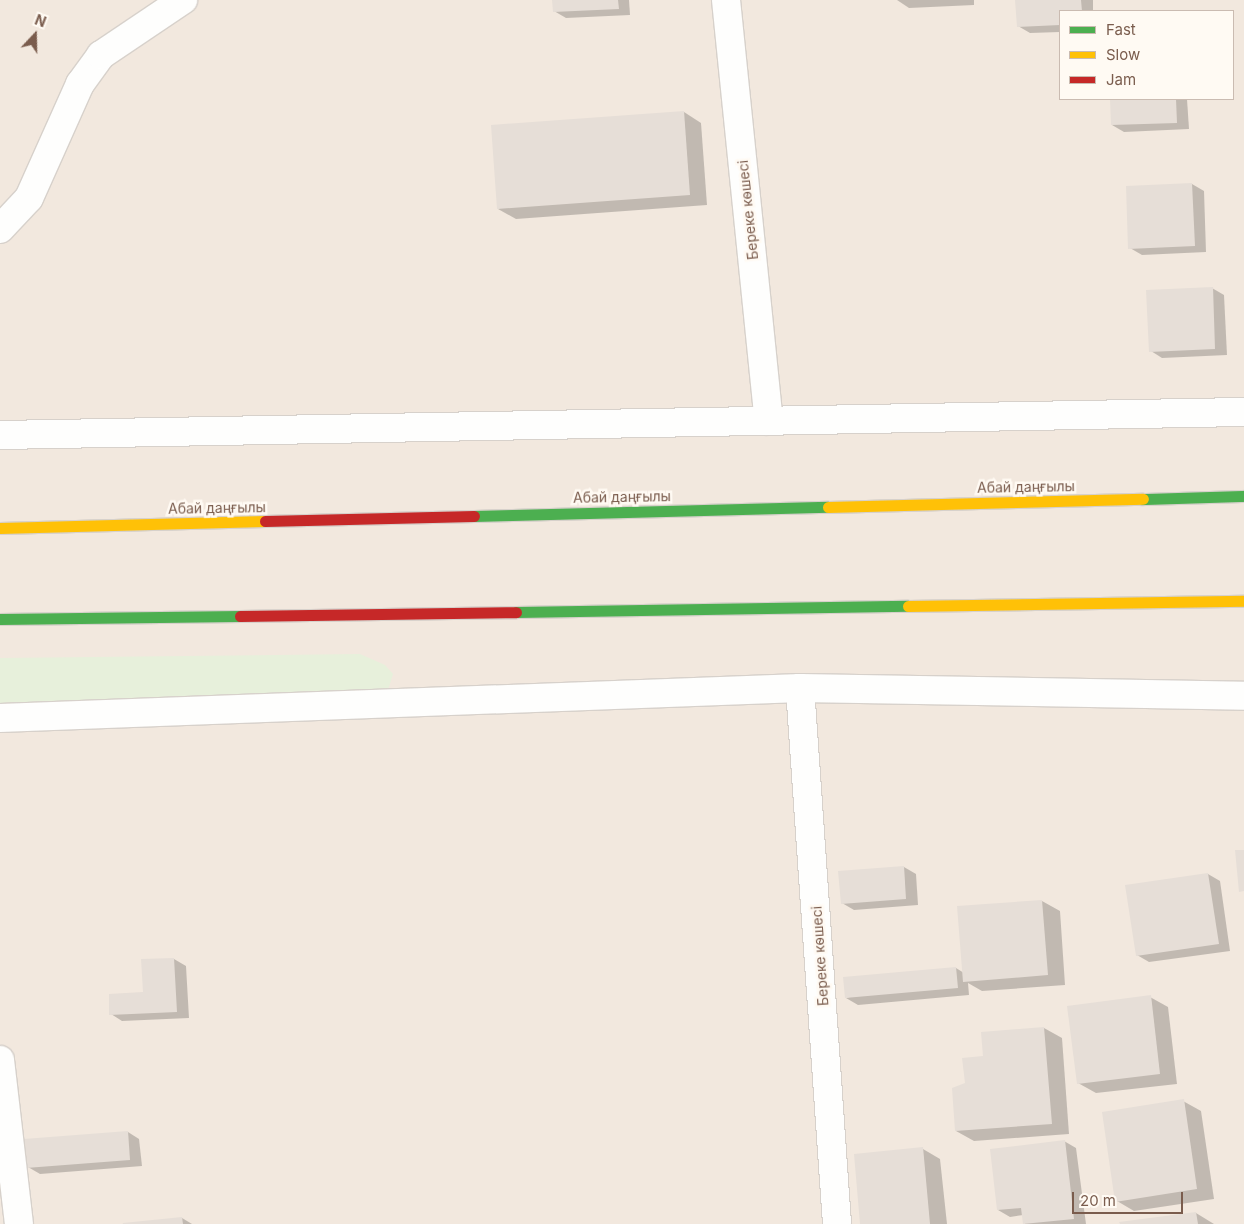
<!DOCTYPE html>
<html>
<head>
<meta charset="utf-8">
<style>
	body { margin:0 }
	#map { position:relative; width:1244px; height:1224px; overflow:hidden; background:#f9f5f0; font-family:Inter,sans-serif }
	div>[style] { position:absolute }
	.residential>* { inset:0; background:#f2e8de }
	.green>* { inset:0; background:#e7f0db }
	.shadow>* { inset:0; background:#0003 }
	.building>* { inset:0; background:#e6ded7 }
	.roads { filter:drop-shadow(1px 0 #d7d1cb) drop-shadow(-1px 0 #d7d1cb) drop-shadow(0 1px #d7d1cb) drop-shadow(0 -1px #d7d1cb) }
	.street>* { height:28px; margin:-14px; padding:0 14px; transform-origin:14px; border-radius:14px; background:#fefefd }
	.fast>* { height:11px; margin:-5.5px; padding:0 5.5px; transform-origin:5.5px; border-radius:5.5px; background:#4caf50 }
	.slow>* { height:11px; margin:-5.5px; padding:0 5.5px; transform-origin:5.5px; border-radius:5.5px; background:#ffc107 }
	.jam>* { height:11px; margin:-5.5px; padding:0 5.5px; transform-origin:5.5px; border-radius:5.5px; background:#c62828 }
	span { translate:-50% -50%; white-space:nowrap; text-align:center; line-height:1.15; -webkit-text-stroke:5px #fffaf3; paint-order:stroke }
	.street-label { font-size:14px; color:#7a5c4d }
	.legend { position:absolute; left:1059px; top:10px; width:175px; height:90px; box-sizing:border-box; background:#fffaf3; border:1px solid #cabbb1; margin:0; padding:6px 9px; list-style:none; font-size:15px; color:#7a5c4d }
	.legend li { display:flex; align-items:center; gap:10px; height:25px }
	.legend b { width:25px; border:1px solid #cabbb1 }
	.north { position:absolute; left:10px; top:10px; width:50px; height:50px; -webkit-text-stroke:4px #fffaf3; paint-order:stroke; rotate:21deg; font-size:14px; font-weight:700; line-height:20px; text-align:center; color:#7a5c4d }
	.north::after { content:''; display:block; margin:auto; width:18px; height:22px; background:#7a5c4d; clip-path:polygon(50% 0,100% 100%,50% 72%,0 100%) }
	.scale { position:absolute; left:1072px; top:1192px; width:111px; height:22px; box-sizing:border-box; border:2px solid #7a5c4d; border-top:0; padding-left:6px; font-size:15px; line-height:18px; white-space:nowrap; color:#7a5c4d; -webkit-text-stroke:4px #fffaf3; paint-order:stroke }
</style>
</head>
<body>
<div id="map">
	<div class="residential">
		<i style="clip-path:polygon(evenodd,0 0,1244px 0,1244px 1224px,0 1224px,0 0,1060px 11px,1233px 11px,1233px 99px,1060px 99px,1060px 11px)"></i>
	</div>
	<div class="green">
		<i style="clip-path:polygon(360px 654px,385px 665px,393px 674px,389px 687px,383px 695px,0 703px,0 658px)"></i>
	</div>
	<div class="shadow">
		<i style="clip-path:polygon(553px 0,629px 0,630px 15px,566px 18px,554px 11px)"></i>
		<i style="clip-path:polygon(897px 0,974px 0,974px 5px,909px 8px)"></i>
		<i style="clip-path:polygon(1016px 0,1093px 0,1093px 11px,1060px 11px,1060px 32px,1030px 33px,1018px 26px)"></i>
		<i style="clip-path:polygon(1111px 99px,1187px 99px,1189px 129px,1124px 132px,1112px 125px)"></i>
		<i style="clip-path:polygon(684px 112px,701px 123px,707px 205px,516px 219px,498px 209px)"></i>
		<i style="clip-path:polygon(1192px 184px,1204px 191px,1206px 252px,1142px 255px,1130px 248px)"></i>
		<i style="clip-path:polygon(1212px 288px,1224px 295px,1227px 355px,1162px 358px,1151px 351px)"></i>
		<i style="clip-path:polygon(904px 867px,916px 874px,918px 905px,854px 910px,842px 903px)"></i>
		<i style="clip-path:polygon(1208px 874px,1220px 881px,1230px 951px,1149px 962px,1137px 955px)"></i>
		<i style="clip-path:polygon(1042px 901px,1060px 911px,1065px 985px,982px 991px,968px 983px,969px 995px,858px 1005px,846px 998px,956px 968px,964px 973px)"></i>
		<i style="clip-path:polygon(174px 959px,186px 966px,189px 1018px,122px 1021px,111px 1014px,144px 993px)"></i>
		<i style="clip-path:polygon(1150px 997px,1168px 1007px,1177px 1084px,1096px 1093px,1078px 1083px)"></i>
		<i style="clip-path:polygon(1044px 1028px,1062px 1038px,1069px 1134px,974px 1141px,956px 1131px,966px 1084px,984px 1057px)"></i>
		<i style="clip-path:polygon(1183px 1101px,1201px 1111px,1214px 1199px,1134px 1211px,1117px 1201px)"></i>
		<i style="clip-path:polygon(128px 1132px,139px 1139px,142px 1166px,40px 1174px,28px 1167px)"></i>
		<i style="clip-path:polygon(1064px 1141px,1076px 1148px,1086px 1224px,1025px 1224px,1023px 1215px,1010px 1217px,998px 1210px)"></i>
		<i style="clip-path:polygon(923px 1149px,940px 1159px,947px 1224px,862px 1224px)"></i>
		<i style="clip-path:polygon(1196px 1213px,1214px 1224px,1121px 1224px)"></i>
		<i style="clip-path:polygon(182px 1218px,192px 1224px,122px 1224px)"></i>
	</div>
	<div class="building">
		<i style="clip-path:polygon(552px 0,618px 0,619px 9px,553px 12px)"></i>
		<i style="clip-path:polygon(1015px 0,1081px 0,1082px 11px,1060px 11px,1060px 25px,1017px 27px)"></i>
		<i style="clip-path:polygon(1110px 99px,1176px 99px,1177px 123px,1111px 125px)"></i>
		<i style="clip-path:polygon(684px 111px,690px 195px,497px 209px,491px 125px)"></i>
		<i style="clip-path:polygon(1192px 183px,1195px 246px,1128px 249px,1126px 186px)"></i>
		<i style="clip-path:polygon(1213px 287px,1215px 349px,1149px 352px,1146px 290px)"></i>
		<i style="clip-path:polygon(1235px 850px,1244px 850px,1244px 891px,1239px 892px)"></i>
		<i style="clip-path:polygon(904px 866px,906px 899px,841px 904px,838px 871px)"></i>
		<i style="clip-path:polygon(1208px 873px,1219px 944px,1136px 956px,1125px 885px)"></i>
		<i style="clip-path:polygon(1042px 900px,1048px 975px,963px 982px,957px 906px)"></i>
		<i style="clip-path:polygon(174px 958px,177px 1012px,109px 1015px,109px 994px,143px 992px,141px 959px)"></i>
		<i style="clip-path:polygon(956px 967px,958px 988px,845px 998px,843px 977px)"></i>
		<i style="clip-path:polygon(1151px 995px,1160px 1074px,1077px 1084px,1067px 1006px)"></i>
		<i style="clip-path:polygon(1044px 1027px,1052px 1124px,955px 1131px,952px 1088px,965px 1083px,962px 1058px,983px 1056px,981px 1032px)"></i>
		<i style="clip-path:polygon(1184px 1099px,1197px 1189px,1115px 1202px,1102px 1112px)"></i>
		<i style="clip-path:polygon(128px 1131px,130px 1160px,26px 1168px,24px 1139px)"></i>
		<i style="clip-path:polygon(1065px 1140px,1074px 1219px,1023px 1224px,1021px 1208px,997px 1210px,990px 1149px)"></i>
		<i style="clip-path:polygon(923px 1147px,930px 1224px,860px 1224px,854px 1154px)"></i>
		<i style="clip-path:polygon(1196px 1212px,1198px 1224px,1120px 1224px,1119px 1222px)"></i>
		<i style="clip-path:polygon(182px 1217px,183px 1224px,123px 1224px,123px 1223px)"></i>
	</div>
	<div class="roads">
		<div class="street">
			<i style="left:726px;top:0;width:423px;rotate:84.2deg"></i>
			<i style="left:0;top:229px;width:42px;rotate:-46.9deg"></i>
			<i style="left:29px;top:198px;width:125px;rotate:-65.9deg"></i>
			<i style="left:80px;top:84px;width:36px;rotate:-54deg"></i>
			<i style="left:101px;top:55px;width:99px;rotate:-33.9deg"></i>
			<i style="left:0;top:435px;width:1244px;rotate:-1.06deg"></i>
			<i style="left:800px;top:688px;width:537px;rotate:86.05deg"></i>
			<i style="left:0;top:718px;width:801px;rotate:-2.15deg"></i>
			<i style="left:800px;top:688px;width:444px;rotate:1deg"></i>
			<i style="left:0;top:1060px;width:165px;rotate:83.4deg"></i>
		</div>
		<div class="fast">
			<i style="left:1143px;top:499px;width:101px;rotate:-1.7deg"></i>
			<i style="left:474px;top:516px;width:354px;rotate:-1.5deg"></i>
			<i style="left:516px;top:612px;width:392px;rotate:-0.9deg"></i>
			<i style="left:0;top:619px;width:240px;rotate:-0.7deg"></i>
		</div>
		<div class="slow">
			<i style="left:828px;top:507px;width:315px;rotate:-1.5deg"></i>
			<i style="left:0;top:528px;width:265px;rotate:-1.5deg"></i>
			<i style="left:908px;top:606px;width:336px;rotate:-0.9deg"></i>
		</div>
		<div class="jam">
			<i style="left:265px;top:521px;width:209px;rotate:-1.4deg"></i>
			<i style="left:240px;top:616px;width:276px;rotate:-0.8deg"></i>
		</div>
	</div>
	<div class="street-label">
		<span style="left:748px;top:210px;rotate:-96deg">Береке көшесі</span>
		<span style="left:1026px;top:487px;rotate:-1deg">Абай даңғылы</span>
		<span style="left:622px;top:497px;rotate:-1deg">Абай даңғылы</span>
		<span style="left:217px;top:508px;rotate:-1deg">Абай даңғылы</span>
		<span style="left:820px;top:956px;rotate:-94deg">Береке көшесі</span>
	</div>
	<ul class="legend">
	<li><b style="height:6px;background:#4caf50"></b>Fast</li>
	<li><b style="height:6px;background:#ffc107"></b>Slow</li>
	<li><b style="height:6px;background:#c62828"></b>Jam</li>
	</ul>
	<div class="north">N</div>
	<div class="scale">20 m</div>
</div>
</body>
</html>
